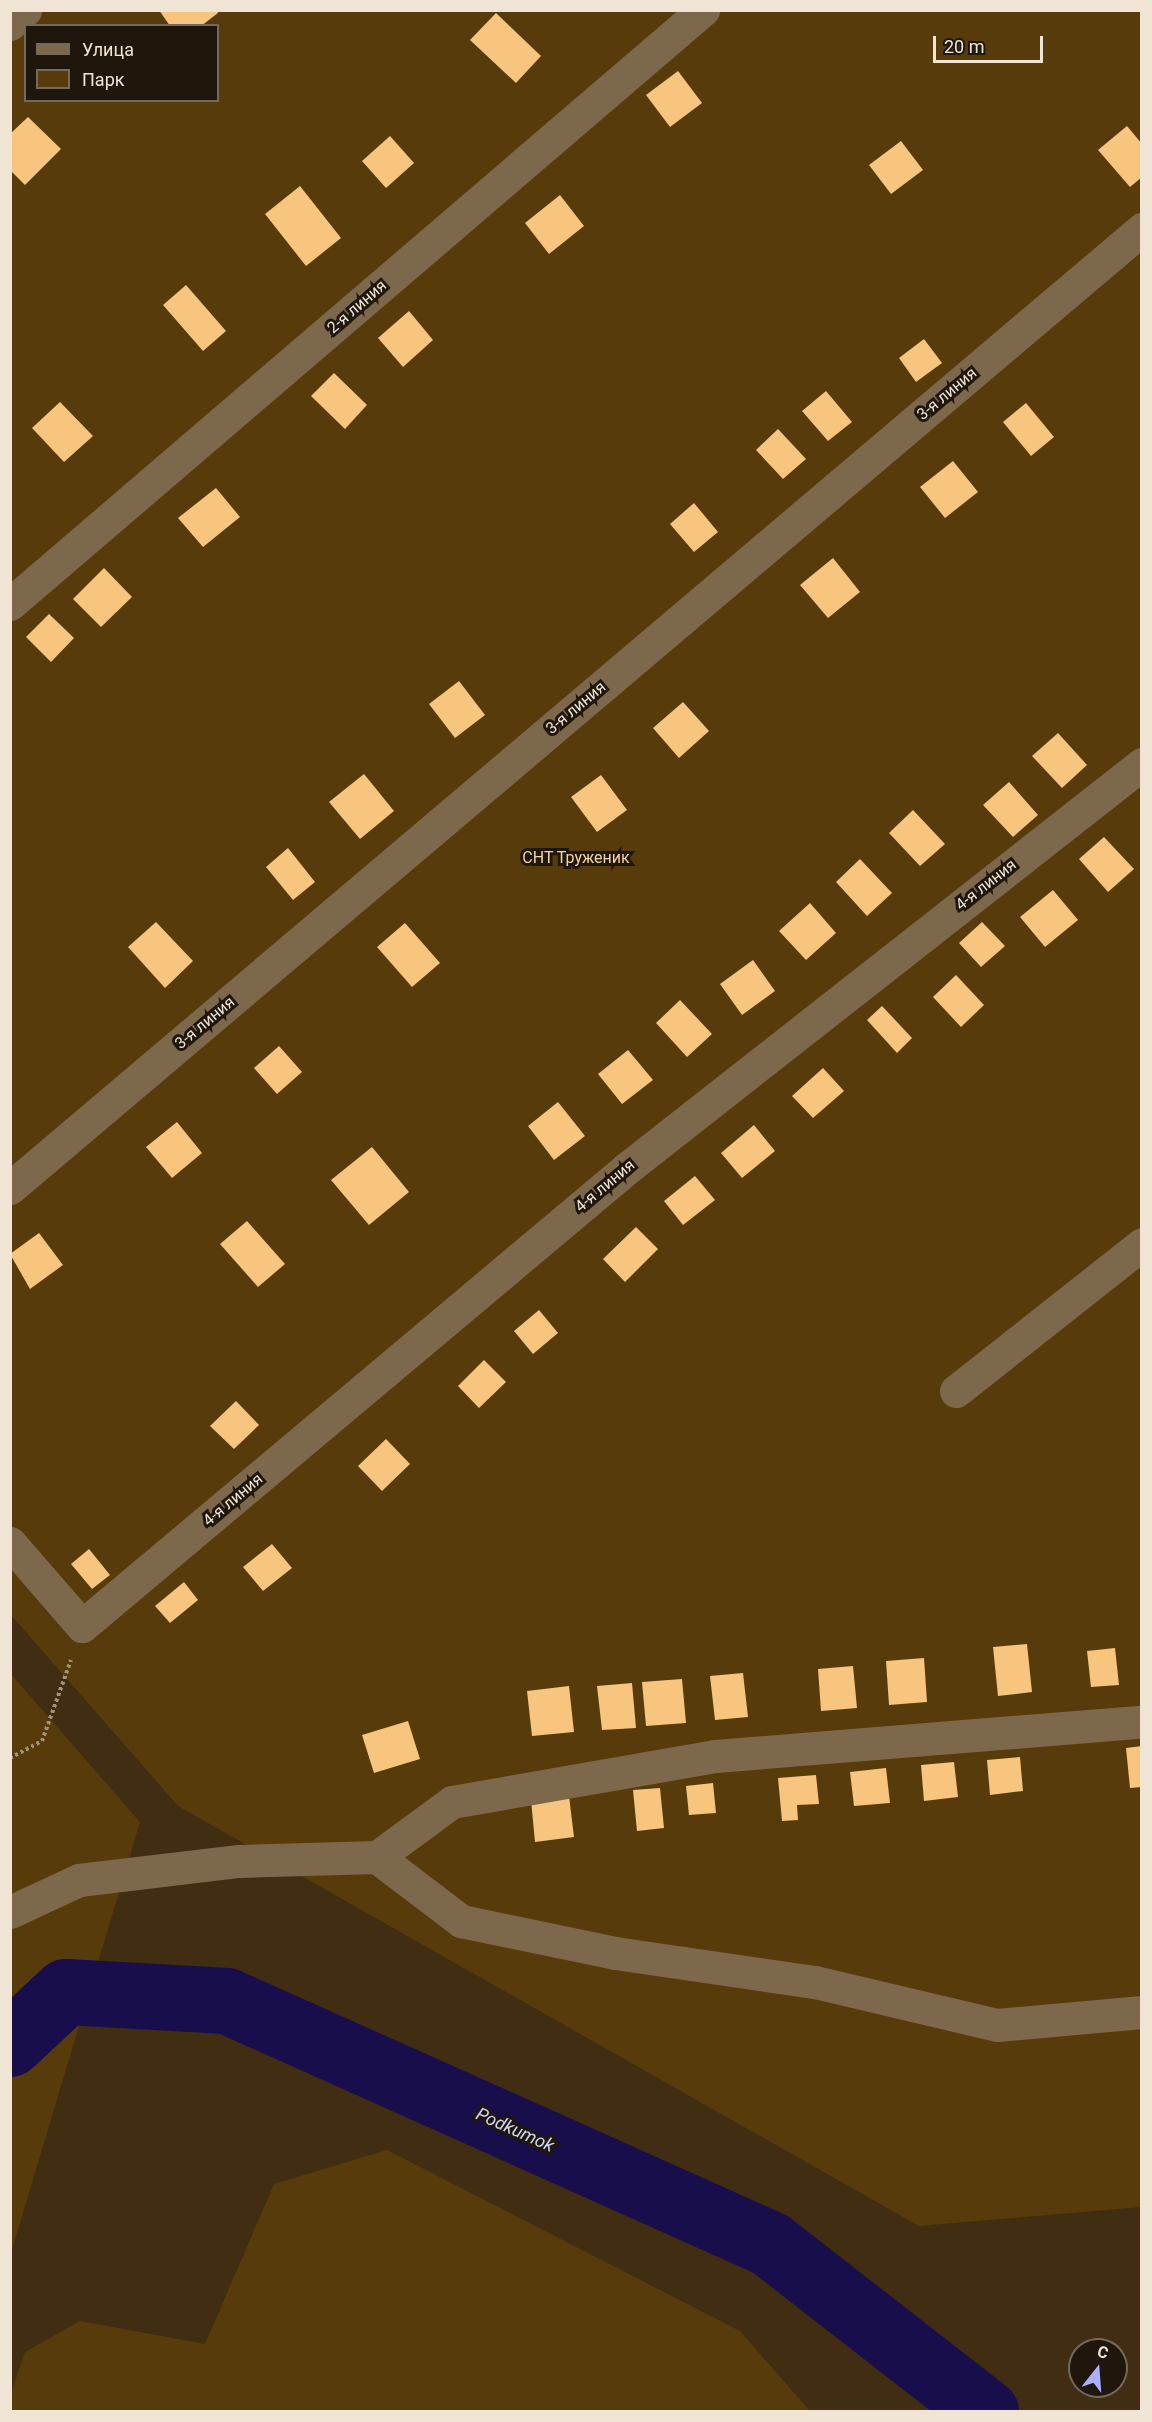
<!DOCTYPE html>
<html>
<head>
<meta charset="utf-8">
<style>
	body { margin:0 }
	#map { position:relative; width:1152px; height:2422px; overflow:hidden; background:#402d12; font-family:Roboto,sans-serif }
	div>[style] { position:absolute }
	.green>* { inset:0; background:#573b0b }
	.river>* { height:66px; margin:-33px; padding:0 33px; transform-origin:33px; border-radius:33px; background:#190e4c }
	.building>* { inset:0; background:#f8c57e }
	.path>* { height:4px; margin-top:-2px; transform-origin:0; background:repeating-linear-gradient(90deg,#a0917d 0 3px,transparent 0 6px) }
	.minor>* { height:33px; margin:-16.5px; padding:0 16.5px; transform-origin:16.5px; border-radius:16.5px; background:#7d684c }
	span { translate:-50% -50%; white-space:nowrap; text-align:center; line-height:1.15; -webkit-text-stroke:6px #20170c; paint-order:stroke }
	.street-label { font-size:16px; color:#f0e4d5 }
	.park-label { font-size:16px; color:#f9d29c }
	.water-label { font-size:18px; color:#d2d5fd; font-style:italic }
	.frame { position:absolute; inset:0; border:12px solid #f0e4d5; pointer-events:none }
	.legend { position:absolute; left:24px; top:24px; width:195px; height:78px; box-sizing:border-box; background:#20170c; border:2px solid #73695c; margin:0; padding:8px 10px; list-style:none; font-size:18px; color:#f0e4d5 }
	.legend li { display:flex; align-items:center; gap:12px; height:30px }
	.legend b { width:30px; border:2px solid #73695c }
	.north { position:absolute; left:1068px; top:2338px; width:60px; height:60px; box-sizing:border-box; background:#20170c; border:2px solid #73695c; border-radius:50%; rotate:17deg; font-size:16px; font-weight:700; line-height:24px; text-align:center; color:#f0e4d5 }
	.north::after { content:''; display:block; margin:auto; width:21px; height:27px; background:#acaffb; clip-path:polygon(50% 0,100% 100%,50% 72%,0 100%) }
	.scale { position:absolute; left:933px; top:36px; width:110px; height:27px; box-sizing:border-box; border:3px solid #f0e4d5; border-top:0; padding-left:8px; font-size:18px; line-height:21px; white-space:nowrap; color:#f0e4d5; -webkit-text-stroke:4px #20170c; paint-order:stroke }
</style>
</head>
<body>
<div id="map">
	<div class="green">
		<i style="clip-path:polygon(evenodd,10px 11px,1141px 11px,1141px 2207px,919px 2226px,178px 1806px,11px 1615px,10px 11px,26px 26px,218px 26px,218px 100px,26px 100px,26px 26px)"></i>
		<i style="clip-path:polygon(11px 1674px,140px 1822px,11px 2253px)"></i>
		<i style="clip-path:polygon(387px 2150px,740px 2331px,810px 2411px,11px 2411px,11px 2393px,25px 2352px,80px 2321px,205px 2344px,274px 2184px)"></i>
	</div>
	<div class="river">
		<i style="left:10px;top:2044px;width:76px;rotate:-42.9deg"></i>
		<i style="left:66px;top:1992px;width:161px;rotate:3.2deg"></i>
		<i style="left:227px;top:2001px;width:595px;rotate:24.11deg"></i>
		<i style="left:770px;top:2244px;width:274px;rotate:37.9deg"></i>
	</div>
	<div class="building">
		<i style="clip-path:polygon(159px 10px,217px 10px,218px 13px,201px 26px,170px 26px)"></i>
		<i style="clip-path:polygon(496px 13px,541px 56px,516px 83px,470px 40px)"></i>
		<i style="clip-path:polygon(678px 71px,702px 103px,670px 127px,646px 95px)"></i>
		<i style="clip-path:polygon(28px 117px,61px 149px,25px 185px,10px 170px,10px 134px)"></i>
		<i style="clip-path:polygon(1127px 126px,1142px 144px,1142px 177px,1130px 187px,1098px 150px)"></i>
		<i style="clip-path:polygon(390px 136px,414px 163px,386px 188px,362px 161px)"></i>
		<i style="clip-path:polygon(901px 141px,923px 170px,891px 194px,869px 165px)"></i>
		<i style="clip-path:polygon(300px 186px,341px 238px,306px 266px,265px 214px)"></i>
		<i style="clip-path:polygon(560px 195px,584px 226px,549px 254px,525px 223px)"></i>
		<i style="clip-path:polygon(186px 285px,226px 331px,203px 351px,163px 305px)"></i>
		<i style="clip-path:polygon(409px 311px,433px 340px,403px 367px,378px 338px)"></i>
		<i style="clip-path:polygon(924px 339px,942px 363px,916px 382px,899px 358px)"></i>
		<i style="clip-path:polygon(334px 373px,367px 405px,345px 429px,311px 396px)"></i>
		<i style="clip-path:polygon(826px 391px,852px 422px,828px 441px,802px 411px)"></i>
		<i style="clip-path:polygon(60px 402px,93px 436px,64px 462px,32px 428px)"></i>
		<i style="clip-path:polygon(1026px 403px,1054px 437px,1031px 456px,1003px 422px)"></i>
		<i style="clip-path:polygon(778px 429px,806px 459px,783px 479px,756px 450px)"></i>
		<i style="clip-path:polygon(953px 461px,978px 492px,945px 518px,920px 487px)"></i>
		<i style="clip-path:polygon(216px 488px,240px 517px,203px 547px,178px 518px)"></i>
		<i style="clip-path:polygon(694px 503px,718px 532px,694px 552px,670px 524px)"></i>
		<i style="clip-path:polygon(833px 558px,860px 592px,828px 618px,800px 585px)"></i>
		<i style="clip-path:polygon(104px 568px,132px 597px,101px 627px,73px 599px)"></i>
		<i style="clip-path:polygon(49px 614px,74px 638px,51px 662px,26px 637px)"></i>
		<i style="clip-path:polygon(459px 681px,485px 715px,455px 738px,429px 704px)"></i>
		<i style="clip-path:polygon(683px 702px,709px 731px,679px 758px,653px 728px)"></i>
		<i style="clip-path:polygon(1058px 733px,1087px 765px,1062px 788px,1032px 756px)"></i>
		<i style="clip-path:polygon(364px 774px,394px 811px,360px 839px,329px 802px)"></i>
		<i style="clip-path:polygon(601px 775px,627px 810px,597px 832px,571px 797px)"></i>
		<i style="clip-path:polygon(1009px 782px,1038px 815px,1013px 837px,983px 805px)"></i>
		<i style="clip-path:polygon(913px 810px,945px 844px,920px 866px,889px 833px)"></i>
		<i style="clip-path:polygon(1104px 837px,1134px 869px,1108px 892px,1079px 859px)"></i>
		<i style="clip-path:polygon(288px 848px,315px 882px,293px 900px,266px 867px)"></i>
		<i style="clip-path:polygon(860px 859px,892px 893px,867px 916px,836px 882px)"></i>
		<i style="clip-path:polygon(1053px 890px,1078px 920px,1045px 947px,1020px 917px)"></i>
		<i style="clip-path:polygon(810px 903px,836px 933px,806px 960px,779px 931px)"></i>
		<i style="clip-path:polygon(156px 922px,193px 961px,165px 988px,128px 947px)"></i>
		<i style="clip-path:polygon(982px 922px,1005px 946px,981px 967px,959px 943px)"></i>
		<i style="clip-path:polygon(405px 923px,440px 963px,412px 987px,377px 947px)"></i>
		<i style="clip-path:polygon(753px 960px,775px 991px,742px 1015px,720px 984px)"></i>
		<i style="clip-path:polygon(956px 975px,984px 1005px,961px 1027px,933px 997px)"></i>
		<i style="clip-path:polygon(680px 1000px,712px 1034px,687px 1057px,656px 1023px)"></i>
		<i style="clip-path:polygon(882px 1006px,912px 1038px,897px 1053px,867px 1020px)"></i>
		<i style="clip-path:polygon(279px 1046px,302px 1072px,277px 1094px,254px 1068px)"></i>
		<i style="clip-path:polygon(628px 1050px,653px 1080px,622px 1104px,598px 1074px)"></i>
		<i style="clip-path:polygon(823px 1068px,844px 1091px,813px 1118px,792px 1096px)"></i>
		<i style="clip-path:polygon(558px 1102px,585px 1136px,554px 1160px,528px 1126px)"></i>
		<i style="clip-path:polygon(177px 1122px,202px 1153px,172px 1178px,146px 1147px)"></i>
		<i style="clip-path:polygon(754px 1125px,775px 1151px,742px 1178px,721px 1153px)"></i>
		<i style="clip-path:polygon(372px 1147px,409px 1192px,369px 1225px,331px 1180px)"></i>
		<i style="clip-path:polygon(695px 1176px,715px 1200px,683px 1225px,664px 1201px)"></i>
		<i style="clip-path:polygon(247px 1221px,285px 1264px,258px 1287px,220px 1244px)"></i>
		<i style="clip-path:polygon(636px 1227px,658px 1249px,625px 1282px,603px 1259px)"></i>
		<i style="clip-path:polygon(39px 1233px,63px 1265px,30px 1289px,10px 1254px)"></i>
		<i style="clip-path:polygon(539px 1310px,558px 1333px,533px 1354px,514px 1331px)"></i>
		<i style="clip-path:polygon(484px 1360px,506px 1382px,479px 1408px,458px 1386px)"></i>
		<i style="clip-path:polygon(236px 1401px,259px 1425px,234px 1449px,210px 1426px)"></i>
		<i style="clip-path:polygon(386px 1439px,410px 1464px,382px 1491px,358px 1466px)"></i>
		<i style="clip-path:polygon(272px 1544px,292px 1568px,263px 1591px,243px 1567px)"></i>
		<i style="clip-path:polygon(89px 1549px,110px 1575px,92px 1589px,71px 1564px)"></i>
		<i style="clip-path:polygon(184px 1582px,198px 1600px,170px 1623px,155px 1606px)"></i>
		<i style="clip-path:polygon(1027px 1644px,1032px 1692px,998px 1696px,993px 1647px)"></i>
		<i style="clip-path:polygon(1115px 1648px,1119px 1685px,1091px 1687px,1087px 1651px)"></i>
		<i style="clip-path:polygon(924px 1658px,927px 1702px,889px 1705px,886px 1661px)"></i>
		<i style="clip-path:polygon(853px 1666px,857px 1708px,821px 1711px,818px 1669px)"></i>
		<i style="clip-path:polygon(743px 1673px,748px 1717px,715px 1720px,710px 1676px)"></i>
		<i style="clip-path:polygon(682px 1679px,686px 1723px,646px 1726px,642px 1682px)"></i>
		<i style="clip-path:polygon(632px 1683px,636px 1728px,602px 1730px,597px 1686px)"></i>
		<i style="clip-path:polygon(569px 1686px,574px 1732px,532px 1736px,527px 1691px)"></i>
		<i style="clip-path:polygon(408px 1721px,420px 1759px,374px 1773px,362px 1735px)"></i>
		<i style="clip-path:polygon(1142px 1746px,1142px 1787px,1130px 1788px,1126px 1748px)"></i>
		<i style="clip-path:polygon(1020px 1757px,1023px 1791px,990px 1795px,987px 1760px)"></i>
		<i style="clip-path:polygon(954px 1762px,958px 1797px,924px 1801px,921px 1765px)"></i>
		<i style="clip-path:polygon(886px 1768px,890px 1803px,854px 1806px,850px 1772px)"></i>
		<i style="clip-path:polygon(816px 1775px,819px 1804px,797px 1805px,798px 1820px,782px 1821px,778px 1778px)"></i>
		<i style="clip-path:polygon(713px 1783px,716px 1813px,689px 1815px,686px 1786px)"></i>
		<i style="clip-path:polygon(660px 1788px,664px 1828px,637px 1831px,633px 1790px)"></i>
		<i style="clip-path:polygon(569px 1796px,574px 1837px,535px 1842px,531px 1800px)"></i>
	</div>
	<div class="path">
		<i style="left:10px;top:1758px;width:36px;rotate:-28deg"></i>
		<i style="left:42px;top:1741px;width:86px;rotate:-70.3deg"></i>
	</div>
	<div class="minor">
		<i style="left:10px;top:24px;width:21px;rotate:-43deg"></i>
		<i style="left:10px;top:604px;width:913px;rotate:-40.6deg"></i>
		<i style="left:10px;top:1188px;width:1484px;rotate:-40.27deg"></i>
		<i style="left:956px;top:1391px;width:237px;rotate:-38.3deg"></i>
		<i style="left:10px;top:1543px;width:110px;rotate:49.1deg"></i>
		<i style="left:82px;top:1626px;width:710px;rotate:-40.03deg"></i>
		<i style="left:626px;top:1169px;width:656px;rotate:-38.13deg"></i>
		<i style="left:377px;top:1857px;width:93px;rotate:-36.3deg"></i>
		<i style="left:452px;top:1802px;width:267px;rotate:-9.9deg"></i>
		<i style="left:715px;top:1756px;width:428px;rotate:-4.6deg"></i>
		<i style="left:10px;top:1912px;width:76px;rotate:-24.9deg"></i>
		<i style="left:79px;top:1880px;width:161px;rotate:-6.8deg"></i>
		<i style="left:239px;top:1861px;width:138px;rotate:-1.7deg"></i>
		<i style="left:377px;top:1857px;width:106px;rotate:37.3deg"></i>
		<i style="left:461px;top:1921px;width:157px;rotate:11.7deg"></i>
		<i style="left:615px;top:1953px;width:202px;rotate:8.3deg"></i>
		<i style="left:815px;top:1982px;width:187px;rotate:13.3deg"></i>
		<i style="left:997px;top:2025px;width:146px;rotate:-5.1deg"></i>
	</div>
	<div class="street-label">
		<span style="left:357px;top:307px;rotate:-41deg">2-я линия</span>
		<span style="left:947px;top:394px;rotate:-40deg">3-я линия</span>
		<span style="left:576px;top:708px;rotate:-40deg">3-я линия</span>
		<span style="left:986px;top:885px;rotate:-38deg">4-я линия</span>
		<span style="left:205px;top:1023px;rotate:-40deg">3-я линия</span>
		<span style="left:605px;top:1186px;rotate:-40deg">4-я линия</span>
		<span style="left:233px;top:1500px;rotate:-40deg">4-я линия</span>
	</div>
	<div class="park-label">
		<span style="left:576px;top:858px">СНТ Труженик</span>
	</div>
	<div class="water-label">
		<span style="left:515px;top:2130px;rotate:24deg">Podkumok</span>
	</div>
	<div class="frame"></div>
	<ul class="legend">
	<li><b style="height:8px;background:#7d684c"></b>Улица</li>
	<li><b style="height:16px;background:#573b0b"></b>Парк</li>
	</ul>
	<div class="north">С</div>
	<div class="scale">20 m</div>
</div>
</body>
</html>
